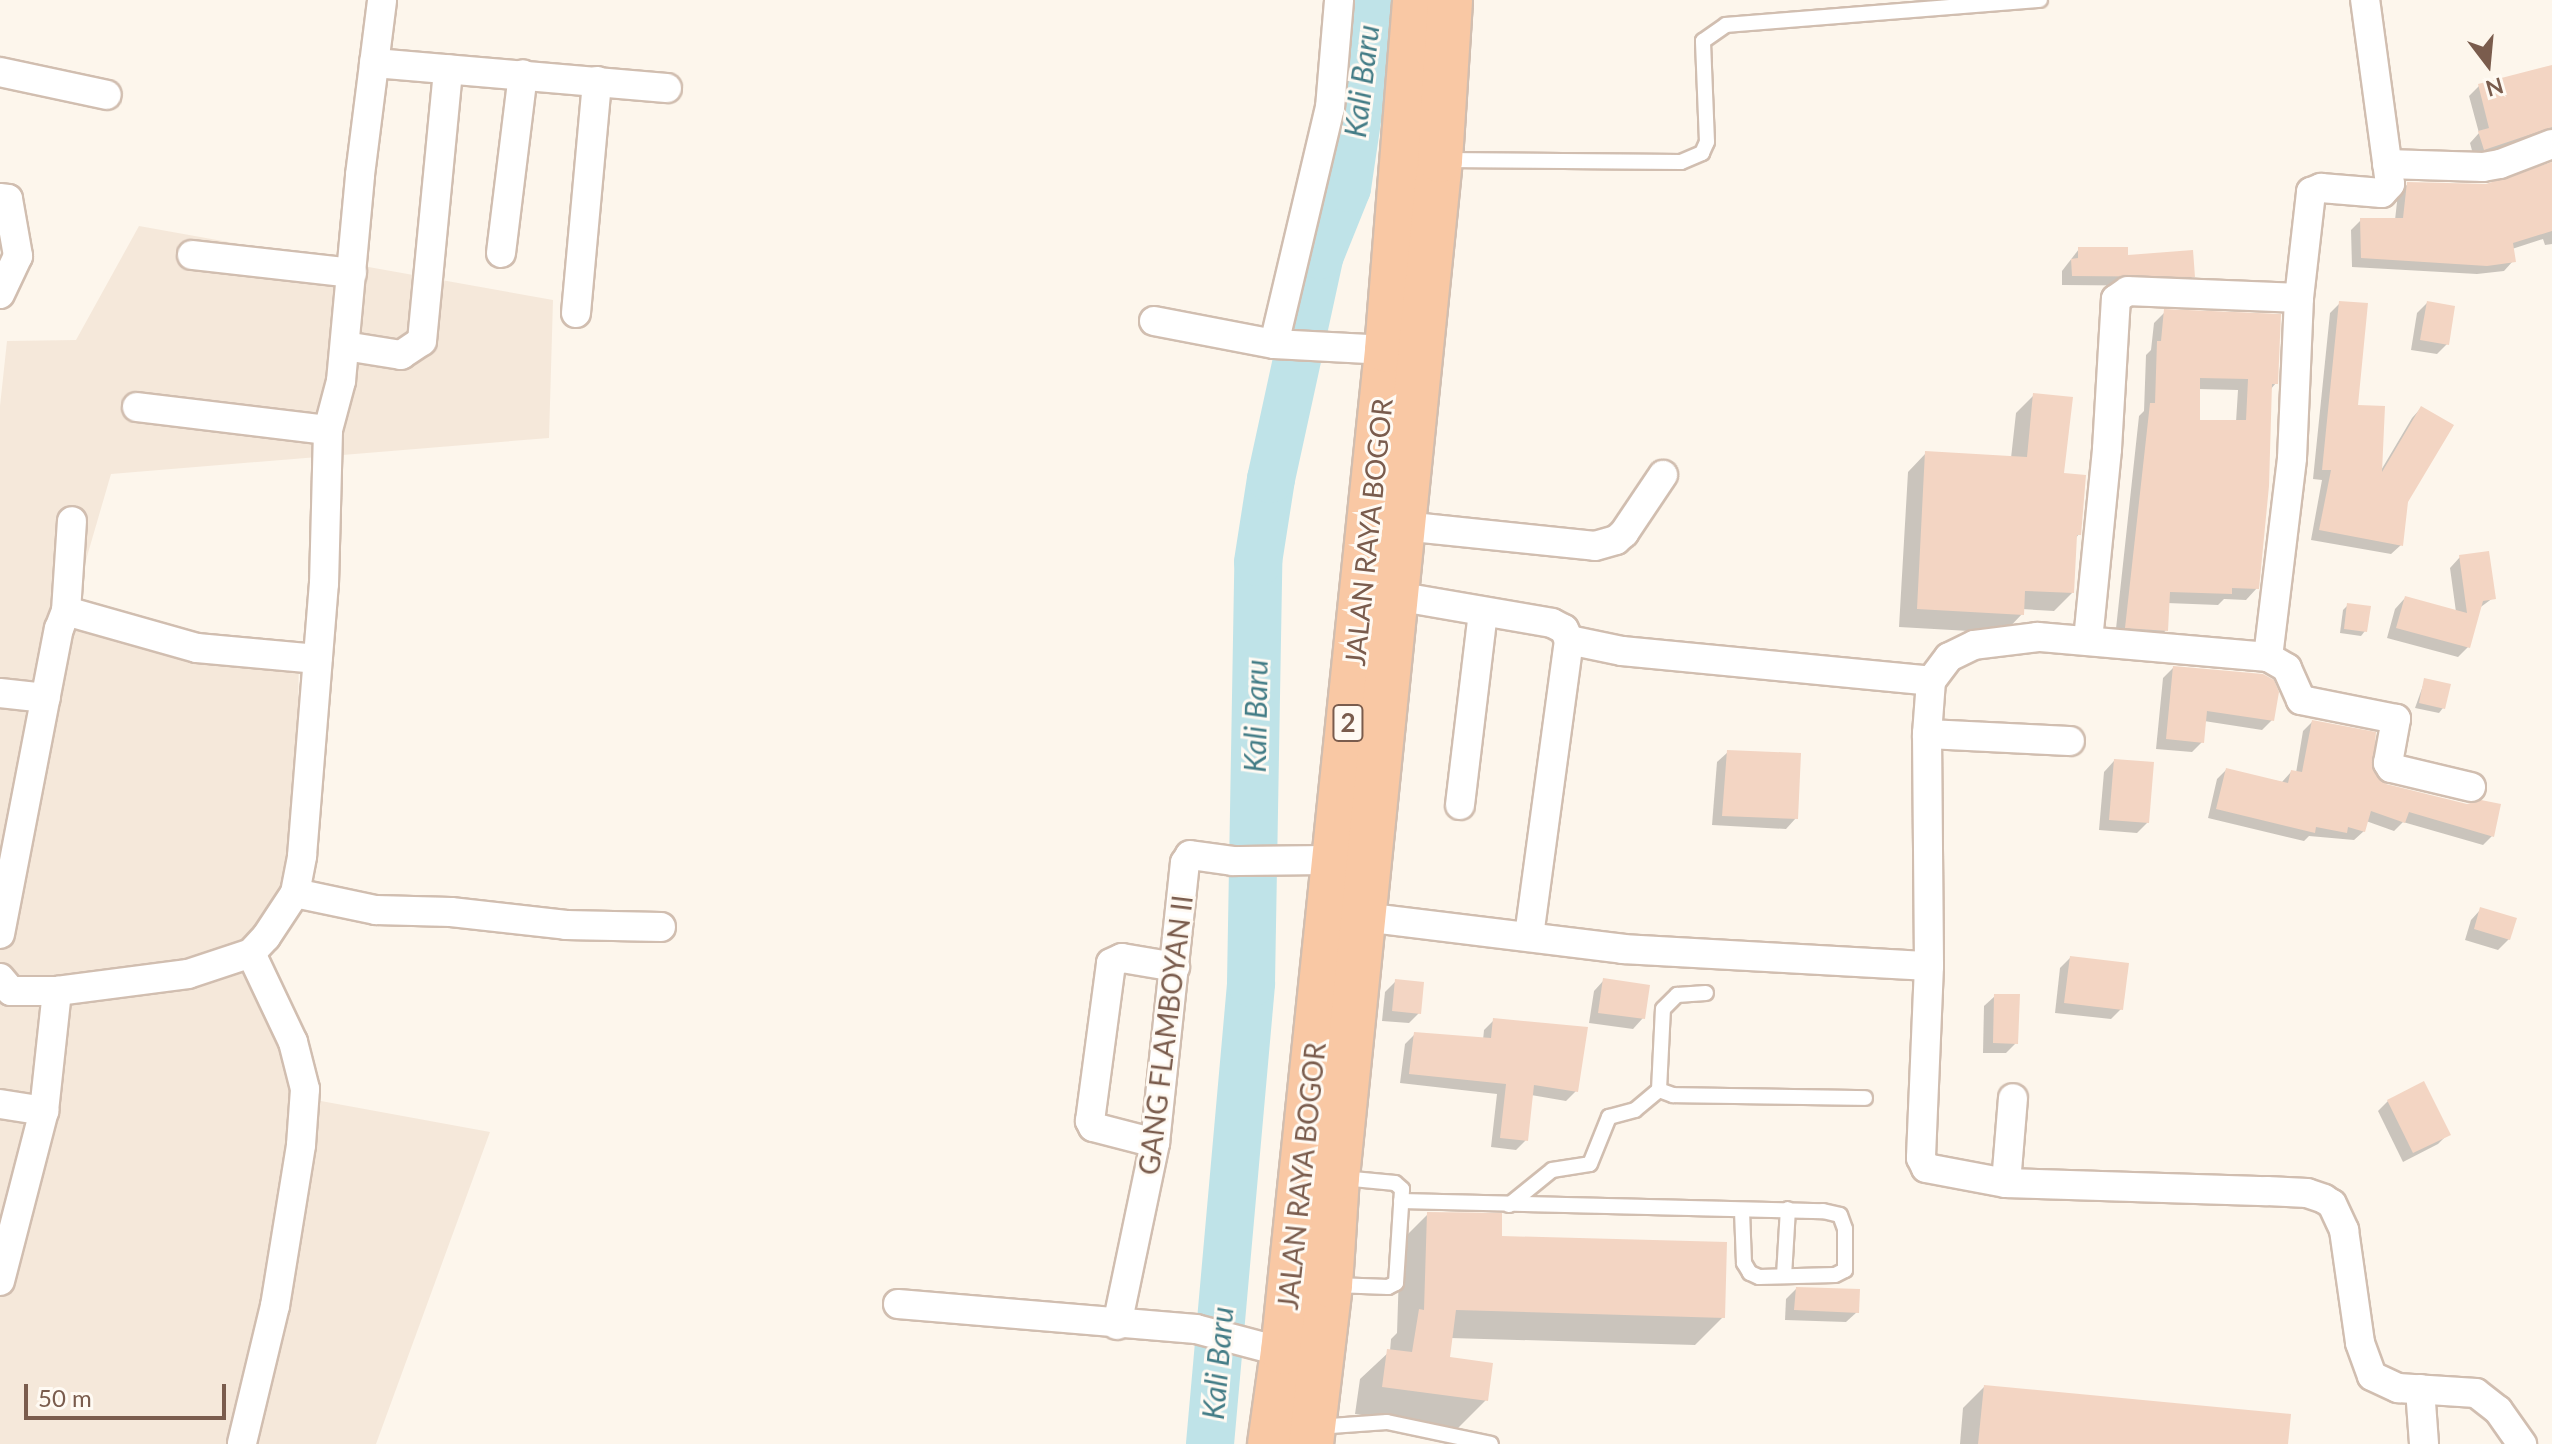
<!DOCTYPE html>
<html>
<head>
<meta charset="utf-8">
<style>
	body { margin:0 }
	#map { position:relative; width:2552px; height:1444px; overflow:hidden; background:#fdf6ec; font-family:Lato,sans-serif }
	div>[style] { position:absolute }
	.residential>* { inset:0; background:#f5e8da }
	.shadow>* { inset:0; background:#0003 }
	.river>* { height:48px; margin:-24px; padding:0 24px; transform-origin:24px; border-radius:24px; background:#bfe3e8 }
	.building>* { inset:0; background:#f3d5c3 }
	.roads { filter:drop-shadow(2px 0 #d1beb0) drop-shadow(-2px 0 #d1beb0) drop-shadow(0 2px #d1beb0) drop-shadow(0 -2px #d1beb0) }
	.service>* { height:14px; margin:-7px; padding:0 7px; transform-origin:7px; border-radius:7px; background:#fff }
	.minor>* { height:28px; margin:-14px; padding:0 14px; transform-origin:14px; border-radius:14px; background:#fff }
	.trunk>* { height:44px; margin:-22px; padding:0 22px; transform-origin:22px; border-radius:22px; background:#f9c8a4 }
	span { translate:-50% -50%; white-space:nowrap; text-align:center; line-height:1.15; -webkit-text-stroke:6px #fffaf3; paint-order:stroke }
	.shield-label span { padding:2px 6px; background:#fffaf3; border:2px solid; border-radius:6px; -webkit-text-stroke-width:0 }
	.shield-label { font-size:26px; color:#7a5c4d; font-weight:700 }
	.street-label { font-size:28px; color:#7a5c4d }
	.water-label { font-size:30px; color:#437c86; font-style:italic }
	.north { position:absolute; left:2448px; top:24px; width:80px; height:80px; -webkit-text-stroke:6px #fffaf3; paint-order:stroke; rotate:164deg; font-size:22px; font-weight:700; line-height:32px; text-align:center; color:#7a5c4d }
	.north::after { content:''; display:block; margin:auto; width:28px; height:36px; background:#7a5c4d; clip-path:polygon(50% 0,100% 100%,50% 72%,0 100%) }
	.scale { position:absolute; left:24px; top:1384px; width:202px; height:36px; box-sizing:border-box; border:4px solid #7a5c4d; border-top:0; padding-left:10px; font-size:24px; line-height:28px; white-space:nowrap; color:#7a5c4d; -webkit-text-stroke:6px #fffaf3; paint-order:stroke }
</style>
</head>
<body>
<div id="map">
	<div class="residential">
		<i style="clip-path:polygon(139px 226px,553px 300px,549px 438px,111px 474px,72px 608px,299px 650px,296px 860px,262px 966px,310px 1099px,490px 1132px,376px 1444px,0 1444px,0 406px,7px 341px,76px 340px)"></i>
	</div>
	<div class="shadow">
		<i style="clip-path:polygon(2552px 72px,2552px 142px,2474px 158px,2470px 143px,2479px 133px,2469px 96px,2479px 86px)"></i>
		<i style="clip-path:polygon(2552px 163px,2552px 244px,2545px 245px,2543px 239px,2512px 249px,2513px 261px,2504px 271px,2477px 274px,2352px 267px,2351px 230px,2361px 220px,2395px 220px,2398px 193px,2408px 184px,2486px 186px)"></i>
		<i style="clip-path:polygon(2079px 249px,2126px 257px,2193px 276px,2183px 286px,2062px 285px,2062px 271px)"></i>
		<i style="clip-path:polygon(2340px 303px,2356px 407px,2380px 472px,2412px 418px,2421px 408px,2401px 545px,2391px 554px,2311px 540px,2322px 480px,2313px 479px,2330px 313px)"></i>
		<i style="clip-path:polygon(2427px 303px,2447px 344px,2437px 354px,2411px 350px,2417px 313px)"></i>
		<i style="clip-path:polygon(evenodd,2165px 312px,2276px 383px,2270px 390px,2257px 588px,2246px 600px,2224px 599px,2218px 605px,2167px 603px,2166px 630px,2155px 642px,2115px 638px,2139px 416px,2144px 411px,2146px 355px,2151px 350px,2154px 323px,2165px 312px,2198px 389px,2238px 390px,2236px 422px,2198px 422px,2198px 389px)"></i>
		<i style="clip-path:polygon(2034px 395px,2079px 534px,2075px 539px,2072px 593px,2054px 611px,2022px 609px,2022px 614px,2004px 633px,1899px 627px,1908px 472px,1926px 453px,2011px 458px,2016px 413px)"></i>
		<i style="clip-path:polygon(2460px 557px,2493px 598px,2478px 609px,2468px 647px,2458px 657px,2387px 638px,2395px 609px,2405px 598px,2456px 612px,2450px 568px)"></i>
		<i style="clip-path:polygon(2348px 605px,2365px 631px,2361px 636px,2340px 633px,2343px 610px)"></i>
		<i style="clip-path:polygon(2173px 668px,2272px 720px,2262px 730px,2204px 721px,2202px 742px,2192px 752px,2156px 749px,2163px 678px)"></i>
		<i style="clip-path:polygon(2425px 680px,2443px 708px,2439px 713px,2415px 708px)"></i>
		<i style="clip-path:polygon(2312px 722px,2385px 786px,2492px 836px,2483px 845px,2403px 822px,2394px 831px,2366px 821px,2364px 831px,2354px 840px,2309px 836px,2304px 841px,2208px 818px,2217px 779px,2226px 770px,2282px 782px,2291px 772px,2296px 773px,2303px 731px)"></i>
		<i style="clip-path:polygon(1728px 752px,1796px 818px,1786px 829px,1712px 825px,1717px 762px)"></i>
		<i style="clip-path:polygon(2114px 761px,2148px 822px,2137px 833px,2099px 830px,2104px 772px)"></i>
		<i style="clip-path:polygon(2481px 909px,2509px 939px,2498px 950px,2465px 940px,2471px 920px)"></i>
		<i style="clip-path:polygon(2070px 958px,2121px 1009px,2111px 1019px,2055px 1013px,2060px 968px)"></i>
		<i style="clip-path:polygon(1604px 980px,1643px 1018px,1633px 1029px,1589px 1023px,1594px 991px)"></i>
		<i style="clip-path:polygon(1396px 981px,1419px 1013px,1409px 1023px,1382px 1021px,1385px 992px)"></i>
		<i style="clip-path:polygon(1995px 996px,2016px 1043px,2006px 1053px,1983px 1053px,1984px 1006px)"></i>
		<i style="clip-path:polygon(1494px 1020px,1576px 1091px,1566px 1101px,1531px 1095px,1526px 1140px,1516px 1150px,1491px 1147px,1497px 1094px,1400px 1083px,1405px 1044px,1415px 1034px,1483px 1040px,1484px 1030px)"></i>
		<i style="clip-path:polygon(2388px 1101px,2448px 1134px,2438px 1144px,2403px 1162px,2378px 1111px)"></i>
		<i style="clip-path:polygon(1428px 1214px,1499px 1238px,1723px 1317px,1695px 1345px,1450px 1338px,1448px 1359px,1486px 1400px,1458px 1428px,1355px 1414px,1360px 1379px,1390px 1351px,1391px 1339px,1397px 1333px,1400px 1242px)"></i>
		<i style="clip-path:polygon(1796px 1289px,1857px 1312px,1846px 1322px,1785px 1320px,1786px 1299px)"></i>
		<i style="clip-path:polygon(1984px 1387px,2286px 1444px,1960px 1444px,1963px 1408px)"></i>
	</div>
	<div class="river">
		<i style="left:1210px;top:1444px;width:463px;rotate:-84.9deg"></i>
		<i style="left:1251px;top:983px;width:421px;rotate:-89deg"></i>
		<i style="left:1258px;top:562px;width:84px;rotate:-81.1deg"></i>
		<i style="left:1271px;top:479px;width:229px;rotate:-77.7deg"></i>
		<i style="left:1320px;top:255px;width:72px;rotate:-68.1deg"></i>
		<i style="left:1347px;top:188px;width:157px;rotate:-81.6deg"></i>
		<i style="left:1370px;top:33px;width:33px;rotate:-88deg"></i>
	</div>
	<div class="building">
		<i style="clip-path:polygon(2552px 65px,2552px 127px,2484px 150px,2478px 131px,2489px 128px,2478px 84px)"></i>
		<i style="clip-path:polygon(2552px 162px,2552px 231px,2513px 243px,2516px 262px,2487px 266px,2361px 258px,2360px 218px,2403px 218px,2407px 182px,2486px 184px)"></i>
		<i style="clip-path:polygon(2078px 247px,2128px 247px,2128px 255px,2193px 250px,2195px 277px,2072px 276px,2071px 259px,2078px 258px)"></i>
		<i style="clip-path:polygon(2339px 301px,2368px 303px,2358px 405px,2385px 406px,2382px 472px,2421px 406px,2454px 425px,2408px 502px,2403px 546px,2319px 530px,2331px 470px,2322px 470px)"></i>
		<i style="clip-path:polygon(2427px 301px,2455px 306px,2449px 345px,2420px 340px)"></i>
		<i style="clip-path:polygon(evenodd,2164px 309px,2281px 314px,2278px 384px,2272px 384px,2269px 486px,2259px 589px,2232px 588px,2232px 594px,2170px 592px,2168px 631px,2125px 628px,2150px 403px,2155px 403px,2157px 341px,2161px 341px,2164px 309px,2200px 378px,2248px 379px,2246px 420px,2200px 420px,2200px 378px)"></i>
		<i style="clip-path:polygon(2033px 393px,2073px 397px,2064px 473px,2086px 475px,2081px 535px,2077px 535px,2074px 593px,2025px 591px,2024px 615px,1917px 609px,1925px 451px,2027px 457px)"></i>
		<i style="clip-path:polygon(2489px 551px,2496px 599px,2483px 601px,2470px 648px,2396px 628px,2405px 596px,2467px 613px,2459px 555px)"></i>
		<i style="clip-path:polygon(2347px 603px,2371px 606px,2367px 632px,2344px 629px)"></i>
		<i style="clip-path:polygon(2173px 666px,2263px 674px,2274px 680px,2279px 692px,2274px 721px,2207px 711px,2204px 743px,2166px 739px)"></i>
		<i style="clip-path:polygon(2424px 678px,2451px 684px,2445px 709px,2419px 703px)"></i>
		<i style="clip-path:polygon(2312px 720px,2376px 732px,2373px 771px,2386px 784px,2467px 804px,2481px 800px,2501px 804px,2494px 837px,2409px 812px,2405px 823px,2371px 811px,2365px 832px,2348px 827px,2347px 833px,2316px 827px,2315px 833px,2216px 809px,2226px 768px,2288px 783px,2291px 770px,2302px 772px)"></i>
		<i style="clip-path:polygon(1727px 750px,1801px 753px,1798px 819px,1722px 816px)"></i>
		<i style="clip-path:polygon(2114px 759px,2154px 762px,2149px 823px,2109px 820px)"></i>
		<i style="clip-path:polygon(2480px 907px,2517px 918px,2510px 940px,2474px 929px)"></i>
		<i style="clip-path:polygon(2070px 956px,2129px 963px,2123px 1010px,2064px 1003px)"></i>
		<i style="clip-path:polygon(1603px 978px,1650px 985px,1645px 1019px,1598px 1013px)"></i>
		<i style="clip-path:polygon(1395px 979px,1424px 982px,1421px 1014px,1392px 1011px)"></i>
		<i style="clip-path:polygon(1994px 994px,2020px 994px,2018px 1044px,1993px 1043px)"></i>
		<i style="clip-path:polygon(1493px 1018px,1588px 1027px,1578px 1092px,1534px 1085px,1528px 1141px,1500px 1138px,1506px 1084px,1409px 1074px,1414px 1032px,1491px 1038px)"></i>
		<i style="clip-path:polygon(2424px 1081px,2451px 1135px,2413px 1153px,2387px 1100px)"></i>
		<i style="clip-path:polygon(1427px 1212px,1502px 1213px,1502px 1236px,1727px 1242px,1725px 1318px,1456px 1310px,1450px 1357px,1493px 1363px,1488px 1401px,1382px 1387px,1387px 1349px,1412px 1352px,1419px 1309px,1424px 1310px)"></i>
		<i style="clip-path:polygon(1796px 1287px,1860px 1289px,1859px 1313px,1794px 1310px)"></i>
		<i style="clip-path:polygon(1984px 1385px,2291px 1414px,2288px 1444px,1978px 1444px)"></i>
	</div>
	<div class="roads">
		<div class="service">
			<i style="left:1445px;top:160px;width:236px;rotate:0.5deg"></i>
			<i style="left:1681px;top:162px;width:23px;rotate:-23deg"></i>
			<i style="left:1702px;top:153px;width:12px;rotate:-66deg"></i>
			<i style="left:1707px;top:142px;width:101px;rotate:-92.3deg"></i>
			<i style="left:1703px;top:41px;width:28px;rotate:-35deg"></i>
			<i style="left:1726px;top:25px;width:315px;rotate:-4.6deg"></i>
			<i style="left:1659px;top:1090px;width:81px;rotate:-87.2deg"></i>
			<i style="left:1663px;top:1009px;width:20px;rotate:-45deg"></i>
			<i style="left:1677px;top:995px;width:29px;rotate:-4deg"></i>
			<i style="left:1401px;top:1201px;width:422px;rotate:1.4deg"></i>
			<i style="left:1823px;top:1211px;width:17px;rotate:13deg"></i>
			<i style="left:1840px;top:1215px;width:15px;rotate:70deg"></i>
			<i style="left:1845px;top:1229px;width:41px;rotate:90deg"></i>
			<i style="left:1845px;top:1270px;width:11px;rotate:153deg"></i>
			<i style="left:1835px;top:1275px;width:76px;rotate:178.5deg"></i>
			<i style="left:1759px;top:1277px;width:10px;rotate:-156deg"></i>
			<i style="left:1750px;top:1273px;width:12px;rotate:-121deg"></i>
			<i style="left:1744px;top:1263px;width:53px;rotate:-92.2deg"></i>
			<i style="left:1509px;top:1205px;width:55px;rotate:-39.1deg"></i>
			<i style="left:1552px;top:1170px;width:38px;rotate:-9deg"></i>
			<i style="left:1590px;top:1164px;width:51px;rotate:-68deg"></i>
			<i style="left:1609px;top:1117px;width:27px;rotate:-15deg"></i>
			<i style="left:1635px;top:1110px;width:31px;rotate:-40deg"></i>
			<i style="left:1659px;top:1090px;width:15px;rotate:20deg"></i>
			<i style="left:1673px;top:1095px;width:192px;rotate:0.9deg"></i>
			<i style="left:1784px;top:1276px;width:67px;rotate:-86.6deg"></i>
			<i style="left:1335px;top:1285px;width:53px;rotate:2.2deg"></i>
			<i style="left:1388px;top:1287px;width:9px;rotate:-27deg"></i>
			<i style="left:1396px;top:1283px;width:94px;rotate:-86.3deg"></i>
			<i style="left:1402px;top:1189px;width:9px;rotate:-139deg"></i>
			<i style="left:1395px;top:1183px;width:53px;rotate:-174.6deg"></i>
			<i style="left:1317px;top:1427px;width:70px;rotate:-4.1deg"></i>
			<i style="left:1387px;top:1422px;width:106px;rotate:11.9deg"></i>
		</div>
		<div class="minor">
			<i style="left:374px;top:63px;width:294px;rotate:4.9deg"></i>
			<i style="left:0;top:72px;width:109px;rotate:12.1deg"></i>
			<i style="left:2387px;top:164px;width:96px;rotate:1.8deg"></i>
			<i style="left:2483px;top:167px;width:17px;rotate:-10deg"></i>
			<i style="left:2500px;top:164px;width:56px;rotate:-21deg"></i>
			<i style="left:0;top:198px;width:8px;rotate:7deg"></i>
			<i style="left:8px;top:199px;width:58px;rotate:80deg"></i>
			<i style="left:18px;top:256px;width:42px;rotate:115.3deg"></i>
			<i style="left:501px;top:253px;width:180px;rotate:-83deg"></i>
			<i style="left:192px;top:255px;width:161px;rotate:6.4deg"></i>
			<i style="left:576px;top:313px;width:233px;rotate:-84.8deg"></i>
			<i style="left:1154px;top:321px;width:122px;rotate:10.9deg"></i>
			<i style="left:1274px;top:344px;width:113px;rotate:3deg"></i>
			<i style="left:1274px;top:344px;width:243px;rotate:-76.7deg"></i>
			<i style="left:1330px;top:108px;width:108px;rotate:-85.2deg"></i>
			<i style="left:345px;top:346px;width:57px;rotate:9.1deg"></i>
			<i style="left:401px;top:355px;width:25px;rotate:-34deg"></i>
			<i style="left:422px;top:341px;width:273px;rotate:-84.5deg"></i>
			<i style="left:137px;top:407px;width:192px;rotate:6.9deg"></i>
			<i style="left:1403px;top:526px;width:193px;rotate:5.9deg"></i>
			<i style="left:1595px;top:546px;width:22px;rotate:-16deg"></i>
			<i style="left:1616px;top:540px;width:11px;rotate:-41deg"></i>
			<i style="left:1624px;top:533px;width:70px;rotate:-56.1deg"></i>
			<i style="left:1396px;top:596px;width:158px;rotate:9.8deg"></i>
			<i style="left:1552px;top:623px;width:13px;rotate:27deg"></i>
			<i style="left:1564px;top:629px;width:12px;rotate:66deg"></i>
			<i style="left:66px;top:611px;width:136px;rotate:15.8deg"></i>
			<i style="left:197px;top:648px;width:121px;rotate:5.2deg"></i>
			<i style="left:2088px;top:640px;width:192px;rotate:-84.3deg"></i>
			<i style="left:2107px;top:449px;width:150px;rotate:-86.6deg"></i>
			<i style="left:2116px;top:299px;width:14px;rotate:-34deg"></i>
			<i style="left:2128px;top:291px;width:171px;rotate:2.3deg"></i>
			<i style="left:2268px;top:657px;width:200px;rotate:-83.1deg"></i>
			<i style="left:2292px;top:458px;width:160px;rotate:-87.5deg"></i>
			<i style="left:2299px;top:298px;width:107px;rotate:-83.5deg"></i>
			<i style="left:2311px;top:192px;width:11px;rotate:-22deg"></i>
			<i style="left:2321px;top:188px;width:61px;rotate:4.7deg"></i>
			<i style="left:2382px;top:193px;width:12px;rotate:-48deg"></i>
			<i style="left:2390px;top:184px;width:186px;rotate:-97.7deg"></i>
			<i style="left:0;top:693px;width:46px;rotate:6.2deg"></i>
			<i style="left:1927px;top:734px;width:143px;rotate:2.8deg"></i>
			<i style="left:2471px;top:787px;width:82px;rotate:-166.6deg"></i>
			<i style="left:2391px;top:768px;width:6px;rotate:-121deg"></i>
			<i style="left:2388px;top:763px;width:45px;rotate:-79.7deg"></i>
			<i style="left:2396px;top:719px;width:97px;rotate:-168.7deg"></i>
			<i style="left:2301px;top:700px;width:35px;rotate:-114deg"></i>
			<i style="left:2287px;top:668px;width:22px;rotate:-150deg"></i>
			<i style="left:2268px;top:657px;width:231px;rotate:-175deg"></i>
			<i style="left:2038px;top:637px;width:64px;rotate:172.9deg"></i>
			<i style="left:1974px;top:645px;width:28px;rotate:154deg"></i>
			<i style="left:1949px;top:657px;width:30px;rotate:127deg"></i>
			<i style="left:1931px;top:681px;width:53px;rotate:94.3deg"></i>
			<i style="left:1927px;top:734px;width:232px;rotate:89.5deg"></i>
			<i style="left:1929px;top:966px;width:192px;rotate:92.4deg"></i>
			<i style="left:1921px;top:1158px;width:11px;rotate:63deg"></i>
			<i style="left:1926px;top:1168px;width:81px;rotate:10.6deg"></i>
			<i style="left:2006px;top:1183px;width:261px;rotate:1.8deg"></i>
			<i style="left:2267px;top:1191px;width:40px;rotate:2.9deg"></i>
			<i style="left:2307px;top:1193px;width:18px;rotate:19deg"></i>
			<i style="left:2324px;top:1199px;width:9px;rotate:32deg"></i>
			<i style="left:2332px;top:1204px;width:29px;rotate:65deg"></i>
			<i style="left:2344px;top:1230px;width:114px;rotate:81.9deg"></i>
			<i style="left:2360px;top:1343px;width:35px;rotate:70deg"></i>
			<i style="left:2372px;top:1376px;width:29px;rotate:25deg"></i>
			<i style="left:2398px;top:1388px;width:78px;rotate:3.7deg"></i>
			<i style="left:2476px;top:1393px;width:28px;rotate:38deg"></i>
			<i style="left:2498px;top:1410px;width:42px;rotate:54.8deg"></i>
			<i style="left:1460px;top:805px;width:194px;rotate:-83.2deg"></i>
			<i style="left:295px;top:893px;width:83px;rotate:11.9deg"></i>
			<i style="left:376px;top:910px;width:75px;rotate:1.5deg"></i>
			<i style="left:451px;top:912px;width:116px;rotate:6.4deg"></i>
			<i style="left:566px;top:925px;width:95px;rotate:1.2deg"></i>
			<i style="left:1364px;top:917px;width:261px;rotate:7deg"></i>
			<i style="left:1623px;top:949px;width:306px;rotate:3.2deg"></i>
			<i style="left:0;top:934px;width:311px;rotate:-79.1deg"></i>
			<i style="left:59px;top:629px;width:19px;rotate:-69deg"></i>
			<i style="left:66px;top:611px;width:90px;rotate:-86.2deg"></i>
			<i style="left:1529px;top:936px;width:299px;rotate:-82.3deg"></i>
			<i style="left:1569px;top:640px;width:54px;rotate:11.7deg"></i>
			<i style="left:1622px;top:651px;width:310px;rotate:5.5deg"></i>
			<i style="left:0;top:978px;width:17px;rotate:50deg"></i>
			<i style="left:11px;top:991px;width:46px"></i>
			<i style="left:0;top:1104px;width:45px;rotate:9deg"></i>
			<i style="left:1155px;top:1143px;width:64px;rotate:-165.5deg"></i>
			<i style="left:1093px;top:1127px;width:7px;rotate:-117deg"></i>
			<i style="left:1090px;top:1121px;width:159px;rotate:-82.4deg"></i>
			<i style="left:1111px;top:963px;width:12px;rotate:-24deg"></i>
			<i style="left:1122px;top:958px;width:54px;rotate:9.6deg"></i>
			<i style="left:2006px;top:1183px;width:85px;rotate:-85.3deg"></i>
			<i style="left:0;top:1281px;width:176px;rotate:-75.5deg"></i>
			<i style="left:44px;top:1111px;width:121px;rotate:-83.8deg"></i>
			<i style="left:57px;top:991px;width:132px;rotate:-7.4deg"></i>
			<i style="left:188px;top:974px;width:66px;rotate:-18.4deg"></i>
			<i style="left:251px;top:953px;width:22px;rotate:-47deg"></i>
			<i style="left:266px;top:937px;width:53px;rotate:-56.6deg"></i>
			<i style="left:295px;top:893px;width:38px;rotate:-79deg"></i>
			<i style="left:302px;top:856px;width:273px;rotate:-85.4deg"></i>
			<i style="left:324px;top:584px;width:154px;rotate:-88.5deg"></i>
			<i style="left:328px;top:430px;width:51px;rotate:-75.1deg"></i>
			<i style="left:341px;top:381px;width:207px;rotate:-84.7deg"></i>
			<i style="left:360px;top:175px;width:176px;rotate:-82.8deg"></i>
			<i style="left:898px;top:1304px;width:299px;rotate:4.8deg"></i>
			<i style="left:1196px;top:1329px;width:90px;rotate:14.8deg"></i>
			<i style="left:1117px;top:1325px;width:186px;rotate:-78.2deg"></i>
			<i style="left:1155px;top:1143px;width:282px;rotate:-83.9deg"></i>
			<i style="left:1185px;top:863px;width:9px;rotate:-58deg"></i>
			<i style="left:1190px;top:855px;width:43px;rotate:7.9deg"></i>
			<i style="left:1233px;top:861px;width:101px;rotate:-0.6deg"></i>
			<i style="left:2420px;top:1389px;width:55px;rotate:85.8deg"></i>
			<i style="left:242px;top:1443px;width:141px;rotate:-76.5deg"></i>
			<i style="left:275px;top:1306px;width:163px;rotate:-80.8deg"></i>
			<i style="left:301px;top:1145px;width:56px;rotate:-85.9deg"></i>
			<i style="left:305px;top:1089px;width:49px;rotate:-104.3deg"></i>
			<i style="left:293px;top:1042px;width:98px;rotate:-115.3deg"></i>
		</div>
		<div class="trunk">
			<i style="left:1270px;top:1444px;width:93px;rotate:-82deg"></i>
			<i style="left:1283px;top:1352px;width:1007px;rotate:-84.07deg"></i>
			<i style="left:1387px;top:350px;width:351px;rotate:-85.4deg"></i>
			<i style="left:1311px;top:1444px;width:160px;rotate:-83.2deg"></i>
			<i style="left:1330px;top:1285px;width:108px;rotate:-86.3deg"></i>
			<i style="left:1337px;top:1177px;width:1022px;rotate:-84.22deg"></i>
			<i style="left:1440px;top:160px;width:160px;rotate:-86.4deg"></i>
		</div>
	</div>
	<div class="shield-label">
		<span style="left:1348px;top:723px">2</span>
	</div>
	<div class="street-label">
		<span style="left:1368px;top:532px;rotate:-84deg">JALAN RAYA BOGOR</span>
		<span style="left:1165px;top:1035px;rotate:-83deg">GANG FLAMBOYAN II</span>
		<span style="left:1301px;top:1176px;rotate:-84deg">JALAN RAYA BOGOR</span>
	</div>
	<div class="water-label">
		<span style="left:1361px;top:81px;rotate:-83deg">Kali Baru</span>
		<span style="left:1255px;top:716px;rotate:-89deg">Kali Baru</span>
		<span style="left:1217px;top:1363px;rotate:-85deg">Kali Baru</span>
	</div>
	<div class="north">N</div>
	<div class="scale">50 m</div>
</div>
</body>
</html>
